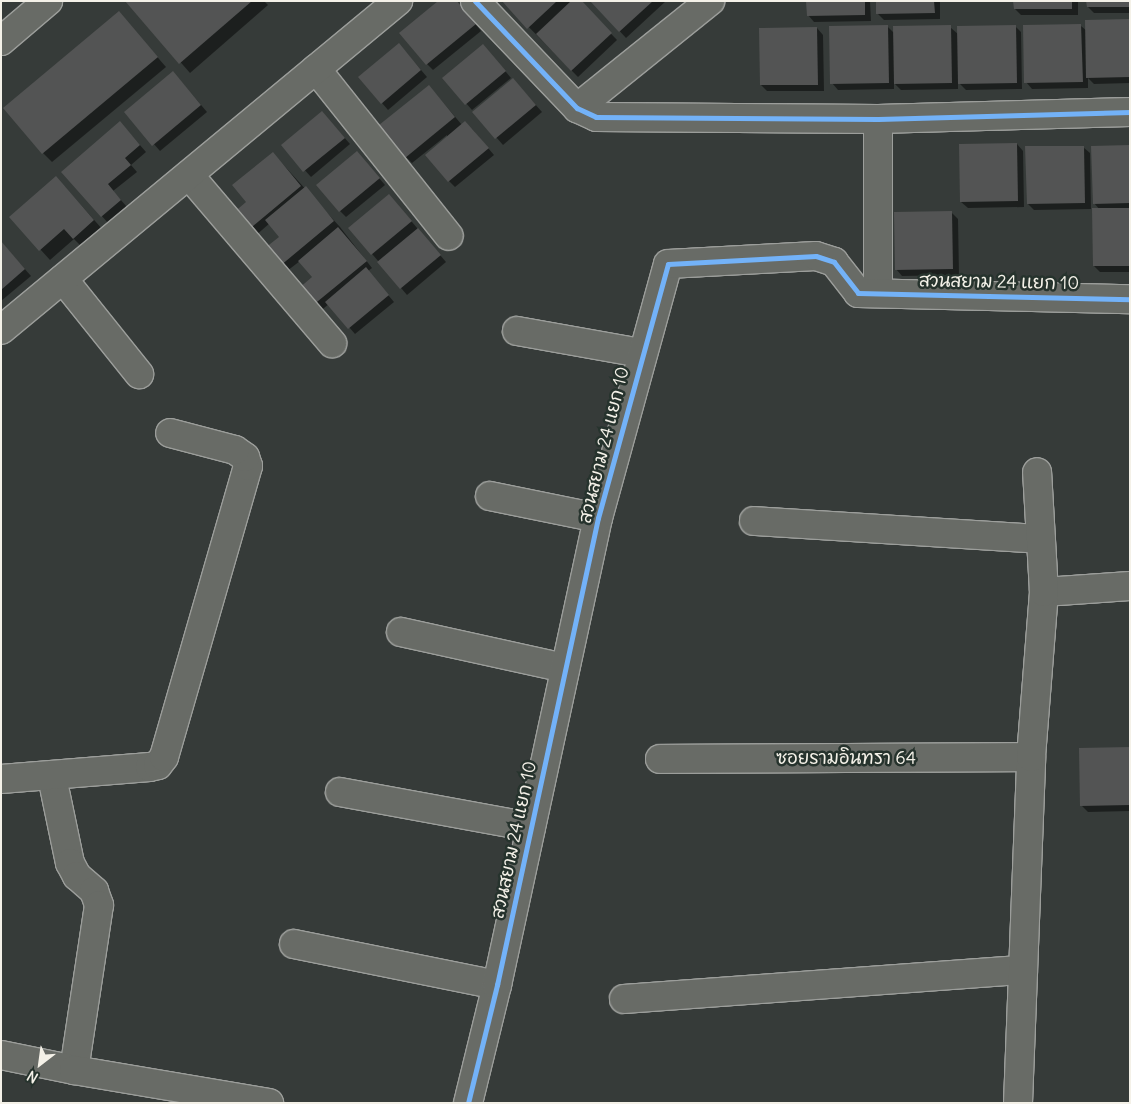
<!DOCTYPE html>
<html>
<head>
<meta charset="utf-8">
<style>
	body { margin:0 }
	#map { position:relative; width:1131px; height:1104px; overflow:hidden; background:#363b39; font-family:Delius,"Playpen Sans Thai",sans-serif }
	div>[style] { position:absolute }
	.shadow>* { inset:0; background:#0007 }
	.building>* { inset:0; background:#535454 }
	.roads { filter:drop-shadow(1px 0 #9c9e9b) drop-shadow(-1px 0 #9c9e9b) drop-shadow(0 1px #9c9e9b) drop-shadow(0 -1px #9c9e9b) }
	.minor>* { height:28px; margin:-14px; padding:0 14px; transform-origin:14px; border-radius:14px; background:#686b66 }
	.tertiary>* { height:28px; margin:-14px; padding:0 14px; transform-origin:14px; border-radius:14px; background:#686b66 }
	.cycleway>* { height:5px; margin:-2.5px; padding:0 2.5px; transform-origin:2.5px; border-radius:2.5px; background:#73b2f8 }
	span { translate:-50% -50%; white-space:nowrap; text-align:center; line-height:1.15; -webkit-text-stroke:5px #26332d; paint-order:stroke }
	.street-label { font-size:18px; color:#f4f1e8 }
	.frame { position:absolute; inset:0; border:2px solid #f4f1e8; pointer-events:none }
	.north { position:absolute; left:15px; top:1039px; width:50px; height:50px; -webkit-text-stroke:4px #26332d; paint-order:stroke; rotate:210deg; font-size:14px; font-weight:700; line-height:20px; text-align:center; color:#f4f1e8 }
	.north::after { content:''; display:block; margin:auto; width:18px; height:22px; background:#f4f1e8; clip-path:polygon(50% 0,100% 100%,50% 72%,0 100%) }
</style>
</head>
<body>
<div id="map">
	<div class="shadow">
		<i style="clip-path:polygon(127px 1px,264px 1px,268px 5px,190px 73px)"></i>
		<i style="clip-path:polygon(457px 1px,481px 31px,433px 70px,427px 64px)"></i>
		<i style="clip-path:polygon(503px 1px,580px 1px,617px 40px,578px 77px)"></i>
		<i style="clip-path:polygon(592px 1px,666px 1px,626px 38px)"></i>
		<i style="clip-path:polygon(808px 1px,870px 1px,871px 21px,814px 22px,808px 15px)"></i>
		<i style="clip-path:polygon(877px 1px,940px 1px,940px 19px,884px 20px,878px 14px)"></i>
		<i style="clip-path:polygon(1015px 1px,1078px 1px,1078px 15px,1021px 15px,1015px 9px)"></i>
		<i style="clip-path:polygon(1130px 1px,1130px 13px,1094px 13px,1088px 7px)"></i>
		<i style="clip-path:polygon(119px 13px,166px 67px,52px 162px,43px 153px)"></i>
		<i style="clip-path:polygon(1130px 21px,1130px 83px,1094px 84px,1088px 78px,1088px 88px,1032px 89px,1026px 82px,1081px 26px,1087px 31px)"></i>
		<i style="clip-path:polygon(887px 26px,894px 33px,950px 27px,959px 35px,1015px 26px,1021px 32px,1022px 89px,966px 90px,958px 82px,958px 89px,901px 90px,894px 83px,894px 89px,838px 90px,832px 83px)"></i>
		<i style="clip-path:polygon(817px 28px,823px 35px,824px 91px,767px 91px,761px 85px)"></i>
		<i style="clip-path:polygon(405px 51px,427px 77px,388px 110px,382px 103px)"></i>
		<i style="clip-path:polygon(489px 52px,511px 78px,472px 110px,444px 78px)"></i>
		<i style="clip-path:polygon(179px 79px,207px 112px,160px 151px,126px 112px)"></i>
		<i style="clip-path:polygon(519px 86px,542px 112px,503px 145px,474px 112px)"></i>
		<i style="clip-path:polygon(435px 93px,462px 125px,472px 129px,494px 155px,455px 187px,449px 181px,447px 135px,412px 163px,406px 157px)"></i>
		<i style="clip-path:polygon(328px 119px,350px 144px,311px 177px,282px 145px)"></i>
		<i style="clip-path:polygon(126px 129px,146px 152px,131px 165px,137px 172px,113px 191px,127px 207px,108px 223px,63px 172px)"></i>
		<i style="clip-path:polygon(1017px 144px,1023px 151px,1024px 207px,968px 208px,961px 202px)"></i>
		<i style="clip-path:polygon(1083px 147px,1090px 153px,1091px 209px,1034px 210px,1028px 204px)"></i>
		<i style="clip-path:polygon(1130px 147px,1130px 272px,1100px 272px,1094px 266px,1100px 210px,1094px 203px)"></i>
		<i style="clip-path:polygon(363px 159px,385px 185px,346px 217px,340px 211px)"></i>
		<i style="clip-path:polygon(279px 160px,340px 227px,372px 268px,368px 271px,394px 302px,355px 334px,329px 304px,319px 312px,313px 306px,314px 278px,300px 261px,287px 271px,281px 265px,281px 237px,270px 223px,254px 237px,247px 230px,248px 202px)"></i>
		<i style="clip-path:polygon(65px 187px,103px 230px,83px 248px,74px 239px,50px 260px,11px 217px)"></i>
		<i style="clip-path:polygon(395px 202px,446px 262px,407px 295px,350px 228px)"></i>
		<i style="clip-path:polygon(951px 212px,958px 219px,959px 275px,902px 276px,896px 269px)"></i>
		<i style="clip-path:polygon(1px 242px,31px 276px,1px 301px)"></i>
		<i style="clip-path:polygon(1130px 749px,1130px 811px,1088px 812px,1081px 805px)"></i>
	</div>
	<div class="building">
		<i style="clip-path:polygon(125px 1px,252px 1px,179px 64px)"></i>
		<i style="clip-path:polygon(438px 1px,457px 1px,476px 24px,426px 65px,399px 33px)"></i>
		<i style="clip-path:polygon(502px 1px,557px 1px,527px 29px)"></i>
		<i style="clip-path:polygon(571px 1px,582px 1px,612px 33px,571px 71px,536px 34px)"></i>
		<i style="clip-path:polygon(590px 1px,653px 1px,619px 32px)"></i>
		<i style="clip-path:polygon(806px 1px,865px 1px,865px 15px,807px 16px)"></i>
		<i style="clip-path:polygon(876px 1px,934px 1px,935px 13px,876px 14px)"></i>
		<i style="clip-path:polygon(1013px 1px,1072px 1px,1072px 9px,1014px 9px)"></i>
		<i style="clip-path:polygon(1086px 1px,1130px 1px,1130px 7px,1087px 7px)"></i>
		<i style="clip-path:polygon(119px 11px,158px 57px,42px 154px,3px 108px)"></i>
		<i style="clip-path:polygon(1130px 19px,1130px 77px,1086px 78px,1085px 20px)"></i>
		<i style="clip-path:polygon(1081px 24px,1083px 82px,1024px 83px,1023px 25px)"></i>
		<i style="clip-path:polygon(888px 25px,889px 83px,830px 84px,829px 26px)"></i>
		<i style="clip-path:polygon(951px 25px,952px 83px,894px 84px,893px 26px)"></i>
		<i style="clip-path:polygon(1016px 25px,1017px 83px,958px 84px,957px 26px)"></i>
		<i style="clip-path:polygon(817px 27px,818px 85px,760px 85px,759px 28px)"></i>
		<i style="clip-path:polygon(399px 43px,421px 70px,381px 104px,358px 77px)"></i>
		<i style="clip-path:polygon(483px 44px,506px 71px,465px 105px,442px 78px)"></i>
		<i style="clip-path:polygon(173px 71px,201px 105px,152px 146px,124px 112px)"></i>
		<i style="clip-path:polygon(513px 78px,536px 105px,495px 139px,472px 112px)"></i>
		<i style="clip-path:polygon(429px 85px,455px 117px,405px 158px,379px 125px)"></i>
		<i style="clip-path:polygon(322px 111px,345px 138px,303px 172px,281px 145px)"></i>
		<i style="clip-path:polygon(120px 121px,140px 145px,125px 158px,131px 165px,108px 184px,121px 200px,101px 217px,61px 172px)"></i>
		<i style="clip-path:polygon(465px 121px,489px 148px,448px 182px,425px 155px)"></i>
		<i style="clip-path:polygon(1017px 143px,1018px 201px,960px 202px,959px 144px)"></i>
		<i style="clip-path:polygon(1130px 145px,1130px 203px,1093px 204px,1091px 146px)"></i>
		<i style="clip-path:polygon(1025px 146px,1084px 146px,1085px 203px,1027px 204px)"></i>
		<i style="clip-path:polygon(357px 151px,380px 178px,339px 212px,316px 185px)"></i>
		<i style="clip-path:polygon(273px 152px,301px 186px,247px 231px,232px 214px,246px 202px,232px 185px)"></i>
		<i style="clip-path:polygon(56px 176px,94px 220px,73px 239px,64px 229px,39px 251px,9px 217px)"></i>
		<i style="clip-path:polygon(306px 186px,334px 221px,280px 266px,265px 248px,279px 237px,265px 220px)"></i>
		<i style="clip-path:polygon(389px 194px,412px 221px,371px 255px,348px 228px)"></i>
		<i style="clip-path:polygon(1092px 208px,1130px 208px,1130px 266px,1093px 266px)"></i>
		<i style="clip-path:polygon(952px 211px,953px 269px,895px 270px,894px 212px)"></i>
		<i style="clip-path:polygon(338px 227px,367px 261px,312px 306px,298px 289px,312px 277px,298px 261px)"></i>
		<i style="clip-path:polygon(418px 228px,441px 255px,400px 289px,377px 262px)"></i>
		<i style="clip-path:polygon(1px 241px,25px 269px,1px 290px)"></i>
		<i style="clip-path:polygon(366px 267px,389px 295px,348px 329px,325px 302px)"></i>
		<i style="clip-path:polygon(1130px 747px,1130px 805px,1080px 806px,1079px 748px)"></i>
	</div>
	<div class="roads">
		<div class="minor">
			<i style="left:475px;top:1px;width:148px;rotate:46.4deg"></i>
			<i style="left:577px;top:108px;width:21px;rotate:25deg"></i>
			<i style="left:596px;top:117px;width:282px;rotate:0.4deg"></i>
			<i style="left:878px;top:119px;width:252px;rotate:-1.6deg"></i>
			<i style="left:316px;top:69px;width:213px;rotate:51.5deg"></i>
			<i style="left:577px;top:108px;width:171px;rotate:-38.8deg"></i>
			<i style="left:878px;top:119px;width:174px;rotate:90deg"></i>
			<i style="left:189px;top:175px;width:221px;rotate:49.6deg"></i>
			<i style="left:63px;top:279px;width:122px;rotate:51.3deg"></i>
			<i style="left:1px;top:330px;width:516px;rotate:-39.65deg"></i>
			<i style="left:517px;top:331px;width:126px;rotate:10.1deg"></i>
			<i style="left:490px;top:496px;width:110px;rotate:11.5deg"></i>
			<i style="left:754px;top:521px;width:287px;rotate:3.6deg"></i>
			<i style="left:1044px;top:592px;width:86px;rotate:-4deg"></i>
			<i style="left:401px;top:632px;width:168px;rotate:12.4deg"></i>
			<i style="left:660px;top:759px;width:371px;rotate:-0.3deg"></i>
			<i style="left:52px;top:777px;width:88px;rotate:78.2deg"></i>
			<i style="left:70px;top:863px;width:15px;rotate:62deg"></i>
			<i style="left:77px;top:876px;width:23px;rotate:41deg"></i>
			<i style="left:94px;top:891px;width:15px;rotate:70deg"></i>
			<i style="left:99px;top:905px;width:167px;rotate:98.6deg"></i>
			<i style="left:1px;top:779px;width:149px;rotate:-4.6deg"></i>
			<i style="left:150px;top:767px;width:8px;rotate:-14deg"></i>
			<i style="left:158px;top:765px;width:10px;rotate:-53deg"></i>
			<i style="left:164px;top:757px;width:303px;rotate:-73.9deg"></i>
			<i style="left:248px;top:466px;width:9px;rotate:-108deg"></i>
			<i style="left:245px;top:457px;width:12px;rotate:-145deg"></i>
			<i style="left:235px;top:450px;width:67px;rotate:-165.3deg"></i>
			<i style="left:340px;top:792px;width:194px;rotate:10.4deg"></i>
			<i style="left:294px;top:944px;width:207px;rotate:11.4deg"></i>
			<i style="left:624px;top:999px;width:400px;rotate:-4.2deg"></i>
			<i style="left:1px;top:1055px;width:75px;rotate:11.6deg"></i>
			<i style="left:74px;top:1070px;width:198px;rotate:9.6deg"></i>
			<i style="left:468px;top:1103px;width:122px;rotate:-76.2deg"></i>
			<i style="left:497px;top:985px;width:478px;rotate:-77.8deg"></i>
			<i style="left:598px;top:518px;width:263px;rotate:-74.6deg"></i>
			<i style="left:668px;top:264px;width:148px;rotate:-3.1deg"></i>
			<i style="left:816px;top:256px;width:19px;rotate:18deg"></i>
			<i style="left:834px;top:262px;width:39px;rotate:52deg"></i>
			<i style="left:858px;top:293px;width:272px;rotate:1.3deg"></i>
			<i style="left:1018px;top:1103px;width:346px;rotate:-87.8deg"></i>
			<i style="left:1031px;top:757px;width:166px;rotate:-85.5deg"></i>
			<i style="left:1044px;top:592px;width:120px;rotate:-93.3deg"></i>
		</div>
		<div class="tertiary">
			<i style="left:1px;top:41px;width:62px;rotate:-40.4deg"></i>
		</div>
	</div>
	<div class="cycleway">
		<i style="left:475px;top:1px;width:148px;rotate:46.4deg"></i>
		<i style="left:577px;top:108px;width:21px;rotate:25deg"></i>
		<i style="left:596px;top:117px;width:282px;rotate:0.4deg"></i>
		<i style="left:878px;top:119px;width:252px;rotate:-1.6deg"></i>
		<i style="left:468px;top:1103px;width:122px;rotate:-76.2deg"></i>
		<i style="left:497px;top:985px;width:478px;rotate:-77.8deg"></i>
		<i style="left:598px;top:518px;width:263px;rotate:-74.6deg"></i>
		<i style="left:668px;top:264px;width:148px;rotate:-3.1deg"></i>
		<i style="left:816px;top:256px;width:19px;rotate:18deg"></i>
		<i style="left:834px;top:262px;width:39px;rotate:52deg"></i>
		<i style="left:858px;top:293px;width:272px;rotate:1.3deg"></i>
	</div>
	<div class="street-label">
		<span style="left:999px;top:282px;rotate:1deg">สวนสยาม 24 แยก 10</span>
		<span style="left:604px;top:445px;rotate:-76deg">สวนสยาม 24 แยก 10</span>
		<span style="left:846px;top:758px">ซอยรามอินทรา 64</span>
		<span style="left:514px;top:840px;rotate:-78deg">สวนสยาม 24 แยก 10</span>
	</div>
	<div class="frame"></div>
	<div class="north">N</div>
</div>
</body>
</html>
